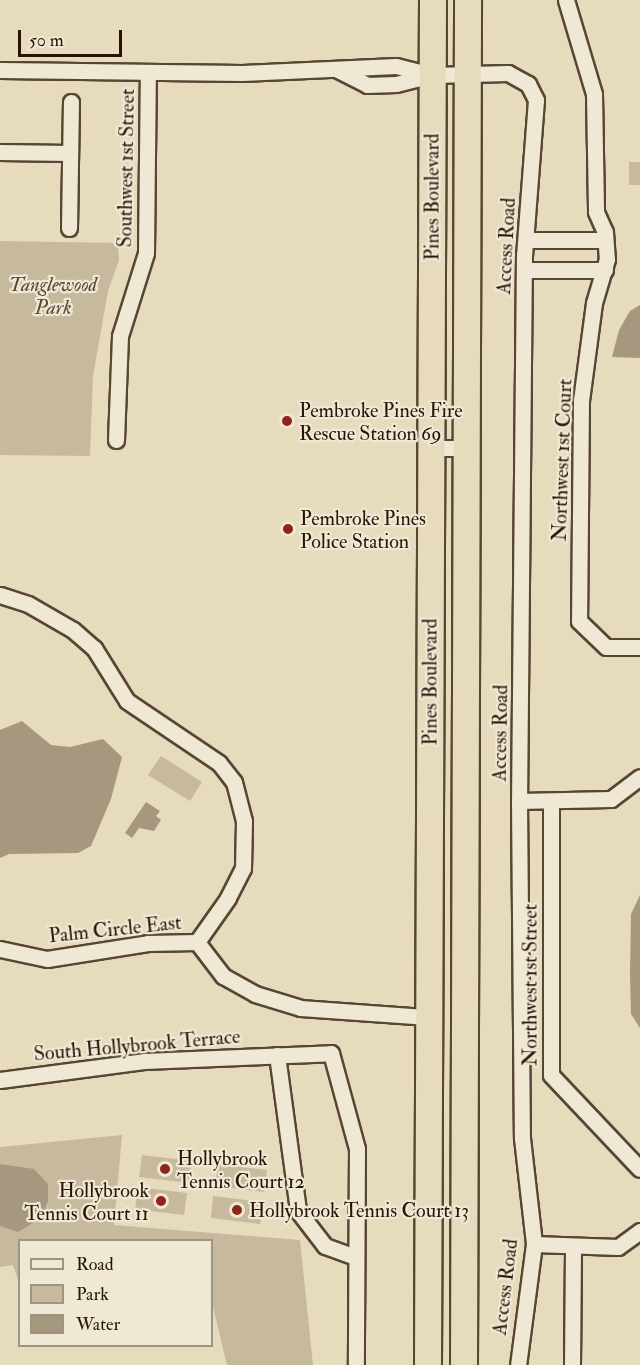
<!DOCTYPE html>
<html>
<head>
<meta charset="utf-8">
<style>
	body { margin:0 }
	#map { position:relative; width:640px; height:1365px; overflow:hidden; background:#e7dbbd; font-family:"IM FELL Double Pica",serif }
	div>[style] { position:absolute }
	.green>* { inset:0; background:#c7b99e }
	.water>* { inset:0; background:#a6977f }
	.roads { filter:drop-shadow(2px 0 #584634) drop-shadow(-2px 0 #584634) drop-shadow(0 2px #584634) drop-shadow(0 -2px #584634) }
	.minor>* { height:15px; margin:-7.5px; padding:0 7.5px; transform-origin:7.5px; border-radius:7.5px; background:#efe8d4 }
	.trunk>* { height:26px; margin:-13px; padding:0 13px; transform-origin:13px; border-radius:13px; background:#e7dbbd }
	.dots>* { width:16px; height:16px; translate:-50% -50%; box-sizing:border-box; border:3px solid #efe8d4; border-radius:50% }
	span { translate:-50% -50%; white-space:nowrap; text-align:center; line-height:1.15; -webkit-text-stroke:4.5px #efe8d4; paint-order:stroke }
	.street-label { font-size:20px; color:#281406 }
	.park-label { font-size:20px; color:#584634; font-style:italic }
	.poi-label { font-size:20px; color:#281406 }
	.left { translate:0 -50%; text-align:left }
	.right { translate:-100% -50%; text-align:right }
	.legend { position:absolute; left:18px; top:1239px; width:195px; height:108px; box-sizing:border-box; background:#efe8d4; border:2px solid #9f9382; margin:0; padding:8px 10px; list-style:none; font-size:18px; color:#281406 }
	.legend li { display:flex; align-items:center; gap:12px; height:30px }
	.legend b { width:30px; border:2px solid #9f9382 }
	.scale { position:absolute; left:18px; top:30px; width:104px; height:27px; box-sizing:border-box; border:3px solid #281406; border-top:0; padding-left:8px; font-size:18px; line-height:21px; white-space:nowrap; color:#281406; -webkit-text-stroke:4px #efe8d4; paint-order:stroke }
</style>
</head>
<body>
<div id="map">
	<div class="green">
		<i style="clip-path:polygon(629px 162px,640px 162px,640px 185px,629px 185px)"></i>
		<i style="clip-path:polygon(0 241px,118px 243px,119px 260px,108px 291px,93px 376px,90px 456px,0 455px)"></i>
		<i style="clip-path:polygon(161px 756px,202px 782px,190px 801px,148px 775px)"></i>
		<i style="clip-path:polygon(122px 1135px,114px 1225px,300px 1240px,313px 1365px,227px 1365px,212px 1303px,212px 1240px,20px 1240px,19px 1283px,13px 1265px,0 1267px,0 1147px)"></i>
		<i style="clip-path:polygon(142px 1155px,191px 1161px,188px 1183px,139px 1177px)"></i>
		<i style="clip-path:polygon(218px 1164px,267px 1170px,264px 1192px,215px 1186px)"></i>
		<i style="clip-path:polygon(138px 1187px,187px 1193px,184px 1215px,135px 1209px)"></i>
		<i style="clip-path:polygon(213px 1196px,263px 1202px,260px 1224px,211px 1218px)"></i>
	</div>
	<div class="water">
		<i style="clip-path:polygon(640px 305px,640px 358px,612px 357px,619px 330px,630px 311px)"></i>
		<i style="clip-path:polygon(22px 721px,51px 745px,70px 747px,103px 739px,122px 757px,111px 799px,91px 846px,78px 853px,9px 854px,0 858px,0 730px)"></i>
		<i style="clip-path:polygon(146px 802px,160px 811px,156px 816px,161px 820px,154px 831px,139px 828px,132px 838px,125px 833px)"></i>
		<i style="clip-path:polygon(640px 895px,640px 1028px,631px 1014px,630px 974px,631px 914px)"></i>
		<i style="clip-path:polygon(0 1164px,34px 1169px,48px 1184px,48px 1201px,41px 1218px,18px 1232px,0 1226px)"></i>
	</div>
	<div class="roads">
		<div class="minor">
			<i style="left:566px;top:0;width:98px;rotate:73.4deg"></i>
			<i style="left:594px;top:94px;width:118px;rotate:89deg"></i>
			<i style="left:596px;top:212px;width:22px;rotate:66deg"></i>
			<i style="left:605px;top:232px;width:27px;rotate:86deg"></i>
			<i style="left:607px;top:259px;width:46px;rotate:106.5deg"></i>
			<i style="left:594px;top:303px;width:98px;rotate:97.6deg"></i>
			<i style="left:581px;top:400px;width:221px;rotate:90.5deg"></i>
			<i style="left:579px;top:621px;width:37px;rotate:44deg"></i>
			<i style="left:606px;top:647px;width:34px"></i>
			<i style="left:336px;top:69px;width:35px;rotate:27deg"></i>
			<i style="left:367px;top:85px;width:29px;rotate:-2deg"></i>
			<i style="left:396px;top:84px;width:38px;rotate:-14deg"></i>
			<i style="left:433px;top:75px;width:75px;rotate:-1.5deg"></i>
			<i style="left:508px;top:73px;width:23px;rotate:29deg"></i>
			<i style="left:528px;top:84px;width:18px;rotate:63deg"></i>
			<i style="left:536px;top:100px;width:155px;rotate:94.4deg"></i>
			<i style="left:524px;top:255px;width:546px;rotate:90.52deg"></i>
			<i style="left:519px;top:801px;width:337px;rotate:89.5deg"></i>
			<i style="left:522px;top:1138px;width:107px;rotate:83.5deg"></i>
			<i style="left:534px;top:1244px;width:122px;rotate:97.5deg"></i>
			<i style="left:0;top:70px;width:242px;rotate:0.7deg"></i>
			<i style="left:242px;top:73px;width:154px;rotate:-2.6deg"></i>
			<i style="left:396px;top:66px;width:33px;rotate:14deg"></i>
			<i style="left:0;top:152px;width:70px;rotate:0.8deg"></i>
			<i style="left:69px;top:228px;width:126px;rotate:-89.1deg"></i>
			<i style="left:526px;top:240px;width:79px"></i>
			<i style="left:524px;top:270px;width:81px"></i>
			<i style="left:116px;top:440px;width:104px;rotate:-87.8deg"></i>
			<i style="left:120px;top:336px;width:87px;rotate:-72.6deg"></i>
			<i style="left:146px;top:253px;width:180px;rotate:-89.4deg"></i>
			<i style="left:431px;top:448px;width:35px"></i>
			<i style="left:0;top:595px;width:29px;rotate:18deg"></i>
			<i style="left:28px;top:604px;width:52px;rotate:30deg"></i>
			<i style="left:73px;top:630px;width:28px;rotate:41deg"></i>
			<i style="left:94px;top:648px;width:62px;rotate:58.1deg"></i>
			<i style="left:127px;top:701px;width:111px;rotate:34deg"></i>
			<i style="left:219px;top:763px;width:24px;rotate:52deg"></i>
			<i style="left:234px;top:782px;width:40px;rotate:75.6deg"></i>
			<i style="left:244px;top:821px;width:47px;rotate:91.2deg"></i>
			<i style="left:243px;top:868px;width:34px;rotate:117deg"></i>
			<i style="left:228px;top:898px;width:54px;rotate:125.2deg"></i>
			<i style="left:519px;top:801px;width:92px;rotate:-1.2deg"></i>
			<i style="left:611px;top:799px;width:36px;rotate:-37deg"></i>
			<i style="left:551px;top:802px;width:273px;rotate:90deg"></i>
			<i style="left:551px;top:1075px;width:129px;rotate:46.6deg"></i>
			<i style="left:0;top:949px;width:48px;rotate:12deg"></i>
			<i style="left:47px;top:959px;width:102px;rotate:-9deg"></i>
			<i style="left:148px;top:943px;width:49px;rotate:-1.2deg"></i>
			<i style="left:197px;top:942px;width:43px;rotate:52.6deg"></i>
			<i style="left:223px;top:976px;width:37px;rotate:29deg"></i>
			<i style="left:255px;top:994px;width:48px;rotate:16.9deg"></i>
			<i style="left:301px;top:1008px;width:127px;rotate:4.1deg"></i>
			<i style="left:277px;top:1055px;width:157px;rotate:82.3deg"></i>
			<i style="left:298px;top:1211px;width:44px;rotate:52.4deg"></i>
			<i style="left:325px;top:1246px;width:33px;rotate:20deg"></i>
			<i style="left:0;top:1080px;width:145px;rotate:-7.5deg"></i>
			<i style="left:144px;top:1061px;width:187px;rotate:-2.4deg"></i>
			<i style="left:331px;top:1053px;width:99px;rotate:74.8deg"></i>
			<i style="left:357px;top:1149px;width:216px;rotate:90.3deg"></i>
			<i style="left:534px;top:1244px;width:84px;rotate:2deg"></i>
			<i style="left:618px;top:1247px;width:27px;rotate:-36deg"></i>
			<i style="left:572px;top:1365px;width:118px;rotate:-89.5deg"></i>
		</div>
		<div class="trunk">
			<i style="left:428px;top:1365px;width:1365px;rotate:-89.79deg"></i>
			<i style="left:464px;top:1365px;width:1365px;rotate:-89.83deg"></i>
		</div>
	</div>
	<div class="dots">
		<i style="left:287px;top:421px;background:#8f2418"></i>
		<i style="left:288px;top:529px;background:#8f2418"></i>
		<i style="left:165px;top:1169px;background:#8f2418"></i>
		<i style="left:161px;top:1201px;background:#8f2418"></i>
		<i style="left:237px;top:1210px;background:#8f2418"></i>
	</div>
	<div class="street-label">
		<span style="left:126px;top:168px;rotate:-89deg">Southwest 1st Street</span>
		<span style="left:432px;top:197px;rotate:-90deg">Pines Boulevard</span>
		<span style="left:506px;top:246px;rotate:-87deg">Access Road</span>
		<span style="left:562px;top:460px;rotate:-88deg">Northwest 1st Court</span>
		<span style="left:430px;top:682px;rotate:-90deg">Pines Boulevard</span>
		<span style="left:500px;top:733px;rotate:-89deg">Access Road</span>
		<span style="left:115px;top:929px;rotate:-6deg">Palm Circle East</span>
		<span style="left:530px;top:985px;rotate:-90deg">Northwest 1st Street</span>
		<span style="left:137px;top:1045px;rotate:-5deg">South Hollybrook Terrace</span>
		<span style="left:505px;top:1287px;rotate:-83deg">Access Road</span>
	</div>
	<div class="park-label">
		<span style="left:53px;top:296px">Tanglewood<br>Park</span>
	</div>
	<div class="poi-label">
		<span class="left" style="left:299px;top:422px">Pembroke Pines Fire<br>Rescue Station 69</span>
		<span class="left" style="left:300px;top:530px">Pembroke Pines<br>Police Station</span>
		<span class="left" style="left:177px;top:1170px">Hollybrook<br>Tennis Court 12</span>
		<span class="right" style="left:149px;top:1202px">Hollybrook<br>Tennis Court 11</span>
		<span class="left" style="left:249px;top:1210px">Hollybrook Tennis Court 13</span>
	</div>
	<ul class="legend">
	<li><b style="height:8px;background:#efe8d4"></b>Road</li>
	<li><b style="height:16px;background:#c7b99e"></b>Park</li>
	<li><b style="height:16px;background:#a6977f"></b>Water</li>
	</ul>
	<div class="scale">50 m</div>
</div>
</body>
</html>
